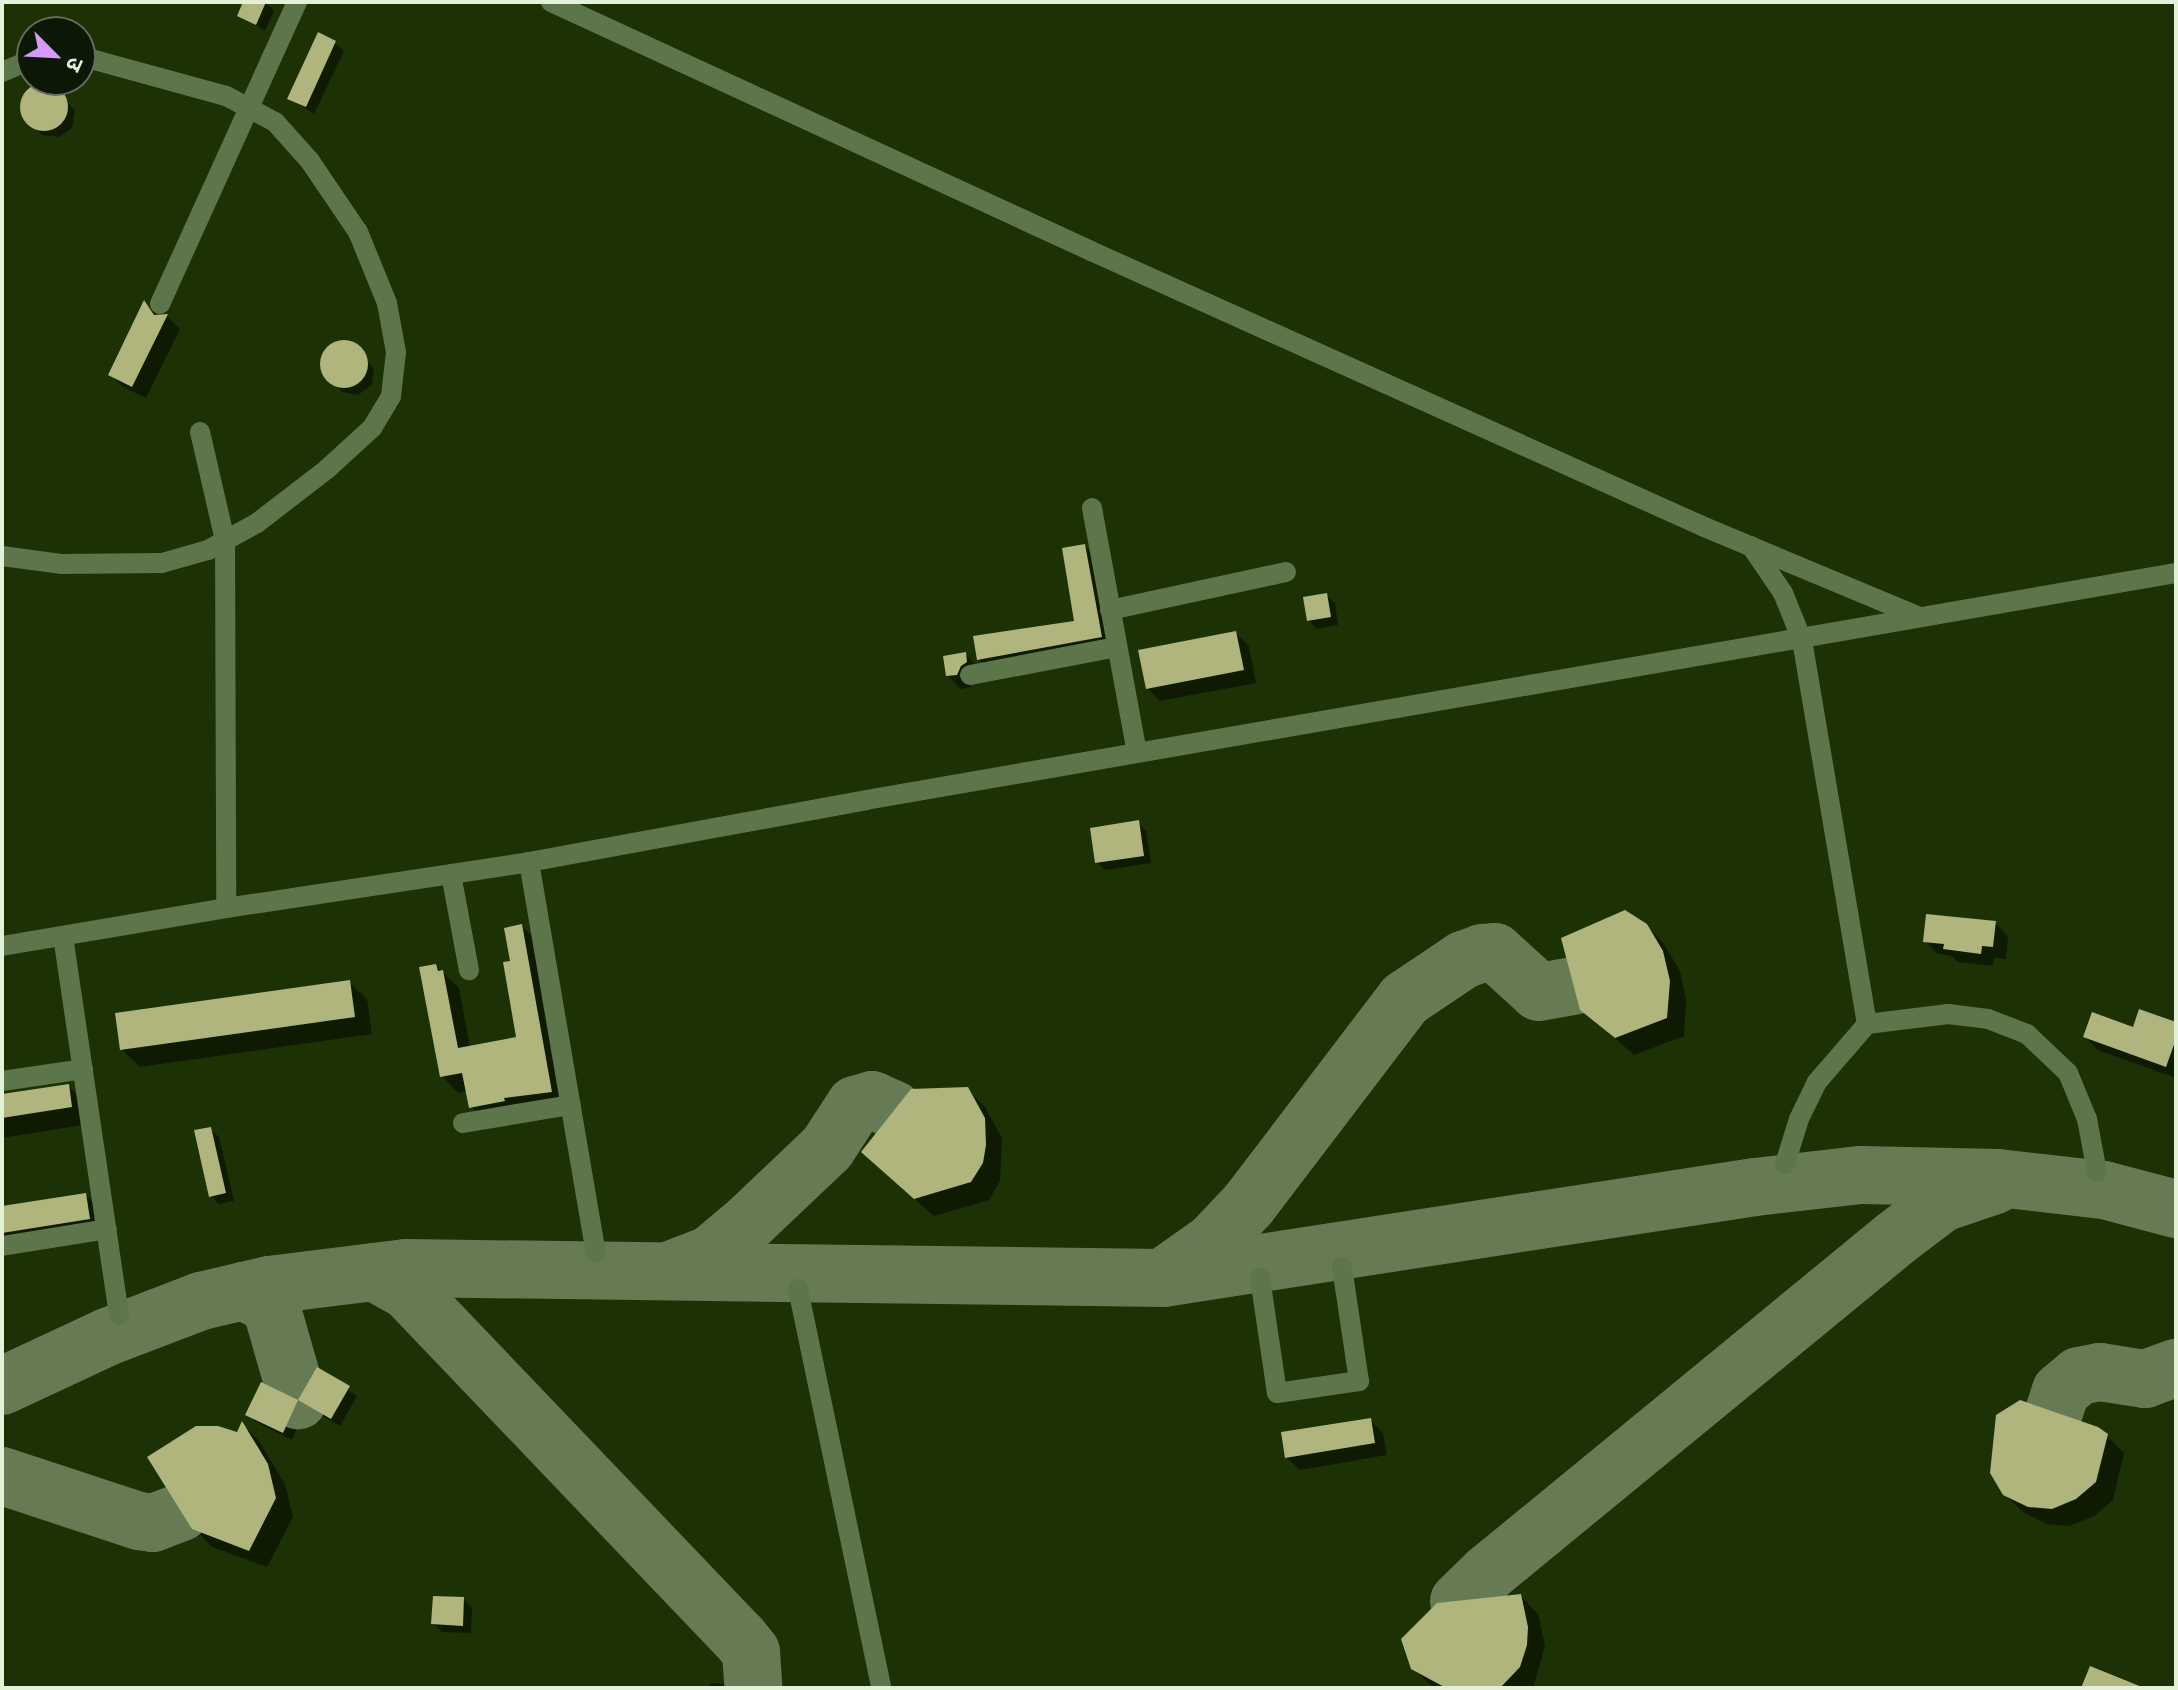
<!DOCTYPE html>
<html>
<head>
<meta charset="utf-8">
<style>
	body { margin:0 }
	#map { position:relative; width:2178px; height:1690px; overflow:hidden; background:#1c3204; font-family:"Exo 2","Noto Sans Devanagari",sans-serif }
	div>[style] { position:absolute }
	.shadow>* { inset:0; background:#0007 }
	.taxiway>* { height:58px; margin:-29px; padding:0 29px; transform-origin:29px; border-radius:29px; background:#667a54 }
	.building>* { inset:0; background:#b0b57d }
	.round { border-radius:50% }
	.minor>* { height:20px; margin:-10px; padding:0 10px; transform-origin:10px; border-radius:10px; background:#5d754a }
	span { translate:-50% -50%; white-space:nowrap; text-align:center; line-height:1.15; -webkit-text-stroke:8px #0d1705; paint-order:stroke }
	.frame { position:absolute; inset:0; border:4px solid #e2f1d8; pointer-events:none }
	.north { position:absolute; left:16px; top:16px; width:80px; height:80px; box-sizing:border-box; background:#0d1705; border:2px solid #626e59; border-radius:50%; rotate:114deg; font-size:22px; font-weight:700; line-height:32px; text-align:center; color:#e2f1d8 }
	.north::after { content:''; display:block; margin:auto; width:28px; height:36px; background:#d69bfa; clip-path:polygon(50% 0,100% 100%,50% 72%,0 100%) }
</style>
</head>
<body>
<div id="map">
	<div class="shadow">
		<i style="clip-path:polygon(246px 2px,265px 2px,274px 11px,265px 31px,239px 15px)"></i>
		<i style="clip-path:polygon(335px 43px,344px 51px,314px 114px,290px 98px)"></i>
		<i style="clip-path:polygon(39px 85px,56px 88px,75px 111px,72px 128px,59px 137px,42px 135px,23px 112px,26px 95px)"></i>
		<i style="clip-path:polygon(145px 303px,158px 317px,167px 316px,180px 329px,146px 398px,123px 387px,110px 374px)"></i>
		<i style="clip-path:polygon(339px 343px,356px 346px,374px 369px,372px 385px,358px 395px,342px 392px,323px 369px,325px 353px)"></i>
		<i style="clip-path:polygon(1085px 546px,1098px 559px,1114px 649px,992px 673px,979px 660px,1077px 623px)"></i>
		<i style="clip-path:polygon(1326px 595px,1335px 603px,1338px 625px,1317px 629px,1308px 620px)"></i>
		<i style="clip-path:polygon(1236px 633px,1249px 646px,1256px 683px,1160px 701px,1147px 688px)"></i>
		<i style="clip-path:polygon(966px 655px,979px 668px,970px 687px,961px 689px,948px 676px)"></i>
		<i style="clip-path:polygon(1138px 822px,1146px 831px,1151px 863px,1105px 870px,1097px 862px)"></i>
		<i style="clip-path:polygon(1995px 923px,2008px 936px,2006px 959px,1994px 958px,1993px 966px,1958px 962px,1952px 956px,1938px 954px,1925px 941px)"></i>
		<i style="clip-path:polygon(1646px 925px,1664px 944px,1680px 971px,1686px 1000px,1684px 1036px,1634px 1055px,1582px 1009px)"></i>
		<i style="clip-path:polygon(522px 926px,538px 943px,567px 1108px,487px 1123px,471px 1107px,468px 1091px,458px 1093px,442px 1076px,436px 966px,459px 988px,470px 1048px,519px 1039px,513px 962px)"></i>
		<i style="clip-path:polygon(349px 982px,367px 999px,372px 1034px,140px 1067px,122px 1050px)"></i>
		<i style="clip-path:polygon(2176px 1024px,2176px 1078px,2098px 1050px,2085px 1037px)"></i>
		<i style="clip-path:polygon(68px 1086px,86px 1104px,89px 1124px,2px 1138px,2px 1095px)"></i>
		<i style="clip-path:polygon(967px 1089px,985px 1107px,1002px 1138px,1000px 1181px,989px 1200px,934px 1216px,881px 1170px)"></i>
		<i style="clip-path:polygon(210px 1129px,219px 1137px,234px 1201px,219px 1204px,211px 1196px)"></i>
		<i style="clip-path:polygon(86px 1195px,103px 1213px,107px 1236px,2px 1253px,2px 1208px)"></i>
		<i style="clip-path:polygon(317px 1370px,357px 1396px,340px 1426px,307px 1407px,292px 1440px,256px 1422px,248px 1414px,262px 1385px,299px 1403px)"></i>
		<i style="clip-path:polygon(1370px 1420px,1383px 1433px,1387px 1455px,1300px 1470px,1286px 1457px)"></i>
		<i style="clip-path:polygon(243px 1425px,259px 1441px,285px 1484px,293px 1517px,267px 1567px,212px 1547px,194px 1528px)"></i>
		<i style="clip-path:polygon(2106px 1435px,2124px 1453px,2113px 1500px,2094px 1516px,2070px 1526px,2047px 1524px,2023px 1512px,2004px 1494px)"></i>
		<i style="clip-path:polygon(1521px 1596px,1538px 1614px,1545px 1646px,1533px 1688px,1434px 1688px,1412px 1668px)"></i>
		<i style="clip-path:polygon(463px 1599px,472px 1608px,471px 1633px,442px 1632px,434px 1624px)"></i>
		<i style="clip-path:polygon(710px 1683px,782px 1686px,784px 1688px,709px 1688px)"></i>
	</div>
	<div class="taxiway">
		<i style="left:673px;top:1269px;width:40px;rotate:-21deg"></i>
		<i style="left:710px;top:1255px;width:51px;rotate:-40.2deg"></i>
		<i style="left:749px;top:1222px;width:108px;rotate:-43.5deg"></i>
		<i style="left:827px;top:1148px;width:51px;rotate:-56.9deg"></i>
		<i style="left:855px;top:1105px;width:18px;rotate:-16deg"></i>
		<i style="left:872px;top:1100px;width:24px;rotate:24deg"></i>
		<i style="left:374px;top:1272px;width:39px;rotate:29deg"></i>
		<i style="left:408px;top:1291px;width:480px;rotate:46.3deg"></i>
		<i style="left:740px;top:1638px;width:18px;rotate:52deg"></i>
		<i style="left:751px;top:1652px;width:31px;rotate:86deg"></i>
		<i style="left:1165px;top:1276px;width:59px;rotate:-35.3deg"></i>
		<i style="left:1213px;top:1242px;width:51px;rotate:-46.6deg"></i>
		<i style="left:1248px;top:1205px;width:259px;rotate:-52.7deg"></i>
		<i style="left:1405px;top:999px;width:70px;rotate:-33.9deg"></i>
		<i style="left:1463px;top:960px;width:20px;rotate:-20deg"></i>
		<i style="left:1482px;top:953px;width:13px;rotate:-4deg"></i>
		<i style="left:1495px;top:952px;width:59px;rotate:42.3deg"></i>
		<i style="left:1539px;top:992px;width:36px;rotate:-10deg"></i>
		<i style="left:243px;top:1291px;width:25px;rotate:27deg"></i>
		<i style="left:265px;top:1302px;width:14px;rotate:54deg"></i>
		<i style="left:273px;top:1313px;width:91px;rotate:74deg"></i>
		<i style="left:2px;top:1386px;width:116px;rotate:-25deg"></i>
		<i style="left:107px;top:1337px;width:101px;rotate:-21deg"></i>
		<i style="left:201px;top:1301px;width:70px;rotate:-13.2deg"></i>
		<i style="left:269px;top:1285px;width:138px;rotate:-7.1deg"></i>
		<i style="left:406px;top:1268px;width:757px;rotate:0.76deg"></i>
		<i style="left:1163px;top:1278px;width:599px;rotate:-8.74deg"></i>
		<i style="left:1755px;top:1187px;width:107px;rotate:-6.5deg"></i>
		<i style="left:1861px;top:1175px;width:137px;rotate:1.3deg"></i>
		<i style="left:1998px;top:1178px;width:107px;rotate:6.5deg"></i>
		<i style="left:2104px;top:1190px;width:74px;rotate:14.8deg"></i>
		<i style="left:2054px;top:1412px;width:22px;rotate:-72deg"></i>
		<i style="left:2061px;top:1391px;width:23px;rotate:-40deg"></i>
		<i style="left:2079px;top:1376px;width:21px;rotate:-11deg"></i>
		<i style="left:2100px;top:1372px;width:46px;rotate:8.8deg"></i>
		<i style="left:2145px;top:1379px;width:33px;rotate:-20deg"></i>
		<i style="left:2px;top:1476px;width:144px;rotate:18.2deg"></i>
		<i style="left:139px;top:1521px;width:14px;rotate:8deg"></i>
		<i style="left:153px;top:1523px;width:30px;rotate:-21deg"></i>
		<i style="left:1459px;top:1601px;width:40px;rotate:-44deg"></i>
		<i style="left:1488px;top:1573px;width:528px;rotate:-39.39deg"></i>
		<i style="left:1896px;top:1238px;width:58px;rotate:-37.3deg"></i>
		<i style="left:1942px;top:1203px;width:56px;rotate:-18.8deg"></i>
	</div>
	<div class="building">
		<i style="clip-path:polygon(243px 2px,266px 2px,256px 25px,237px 16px)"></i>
		<i style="clip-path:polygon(318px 32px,336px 41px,306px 107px,287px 99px)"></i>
		<i class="round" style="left:20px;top:83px;width:48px;height:48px"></i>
		<i style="clip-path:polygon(144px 300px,154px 315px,168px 314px,132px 387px,108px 375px)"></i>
		<i class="round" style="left:320px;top:340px;width:48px;height:48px"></i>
		<i style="clip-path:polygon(1085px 544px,1102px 637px,977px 660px,973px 636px,1074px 621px,1062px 548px)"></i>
		<i style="clip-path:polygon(1327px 593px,1331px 617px,1307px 621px,1303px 597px)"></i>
		<i style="clip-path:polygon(1236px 631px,1244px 670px,1146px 689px,1138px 650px)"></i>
		<i style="clip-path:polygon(966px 652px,967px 662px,961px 666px,957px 675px,946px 676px,943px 656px)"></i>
		<i style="clip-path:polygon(1139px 820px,1144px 856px,1095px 863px,1090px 828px)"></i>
		<i style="clip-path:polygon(1625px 910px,1647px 924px,1663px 951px,1670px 981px,1667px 1018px,1615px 1038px,1580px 1010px,1561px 938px)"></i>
		<i style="clip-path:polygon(1926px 914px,1996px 921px,1993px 947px,1982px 946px,1981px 954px,1943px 949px,1944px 944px,1923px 942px)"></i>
		<i style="clip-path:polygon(522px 924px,552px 1092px,504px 1098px,505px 1101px,469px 1108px,462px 1073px,440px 1077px,419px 967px,436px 964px,438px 971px,443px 970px,458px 1048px,516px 1037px,503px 962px,510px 961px,504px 928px)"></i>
		<i style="clip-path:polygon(350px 980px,355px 1017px,120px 1050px,115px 1013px)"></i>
		<i style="clip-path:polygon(2139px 1009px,2176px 1022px,2176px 1039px,2166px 1067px,2083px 1037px,2092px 1012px,2133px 1027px)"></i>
		<i style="clip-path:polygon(69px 1084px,72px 1107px,2px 1118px,2px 1094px)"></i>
		<i style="clip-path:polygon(968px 1087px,985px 1118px,986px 1145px,983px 1163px,971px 1182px,914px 1199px,861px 1152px,911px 1089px)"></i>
		<i style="clip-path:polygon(211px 1127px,226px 1193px,209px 1197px,194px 1130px)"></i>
		<i style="clip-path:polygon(86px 1193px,90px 1219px,2px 1233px,2px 1206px)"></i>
		<i style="clip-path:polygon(317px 1367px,350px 1386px,331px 1419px,298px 1400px)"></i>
		<i style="clip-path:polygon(261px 1382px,298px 1400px,283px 1433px,245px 1415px)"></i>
		<i style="clip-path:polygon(2020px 1400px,2098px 1427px,2108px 1434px,2096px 1482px,2076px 1499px,2052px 1509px,2028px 1507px,2003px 1495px,1990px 1473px,1996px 1415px)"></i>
		<i style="clip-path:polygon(1371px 1418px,1375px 1443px,1285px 1458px,1281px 1432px)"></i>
		<i style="clip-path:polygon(242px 1421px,268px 1464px,276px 1498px,249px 1551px,192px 1529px,147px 1457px,196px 1426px,218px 1426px,237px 1432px)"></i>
		<i style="clip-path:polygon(1521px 1594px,1528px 1627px,1527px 1645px,1520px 1667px,1500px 1688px,1446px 1688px,1411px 1669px,1401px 1639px,1437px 1603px)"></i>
		<i style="clip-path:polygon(433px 1596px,464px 1597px,463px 1626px,431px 1624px)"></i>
		<i style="clip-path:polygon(2090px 1666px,2142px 1687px,2142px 1688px,2081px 1688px)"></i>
	</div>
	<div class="minor">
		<i style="left:551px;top:2px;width:595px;rotate:24.75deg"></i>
		<i style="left:1091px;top:251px;width:670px;rotate:24.23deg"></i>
		<i style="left:1702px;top:526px;width:236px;rotate:22.7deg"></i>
		<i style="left:2px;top:72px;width:33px;rotate:-23deg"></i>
		<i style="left:160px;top:304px;width:332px;rotate:-65.6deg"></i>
		<i style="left:200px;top:432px;width:111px;rotate:77deg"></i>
		<i style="left:225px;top:540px;width:368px;rotate:89.8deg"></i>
		<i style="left:1092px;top:508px;width:249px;rotate:79.6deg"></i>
		<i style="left:1751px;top:546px;width:57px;rotate:55.8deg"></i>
		<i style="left:1783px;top:593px;width:51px;rotate:68deg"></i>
		<i style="left:1802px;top:640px;width:389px;rotate:80.4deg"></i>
		<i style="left:2px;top:556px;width:61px;rotate:7.6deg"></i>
		<i style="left:62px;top:564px;width:100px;rotate:-0.6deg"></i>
		<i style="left:162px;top:563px;width:48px;rotate:-15.8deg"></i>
		<i style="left:208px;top:550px;width:56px;rotate:-28.9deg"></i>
		<i style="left:257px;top:523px;width:88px;rotate:-37.6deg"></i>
		<i style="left:327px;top:469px;width:61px;rotate:-42.3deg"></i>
		<i style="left:372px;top:428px;width:37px;rotate:-59deg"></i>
		<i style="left:391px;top:396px;width:44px;rotate:-83.5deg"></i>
		<i style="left:396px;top:352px;width:50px;rotate:-100.4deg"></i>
		<i style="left:387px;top:303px;width:77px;rotate:-112.2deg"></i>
		<i style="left:358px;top:232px;width:86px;rotate:-124.1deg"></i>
		<i style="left:310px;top:161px;width:52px;rotate:-131.9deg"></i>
		<i style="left:275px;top:122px;width:55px;rotate:-152deg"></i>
		<i style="left:226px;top:96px;width:151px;rotate:-164.7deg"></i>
		<i style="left:1110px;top:610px;width:180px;rotate:-12.2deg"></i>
		<i style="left:970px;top:675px;width:150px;rotate:-10.8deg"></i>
		<i style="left:529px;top:862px;width:396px;rotate:80.3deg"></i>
		<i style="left:451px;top:874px;width:98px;rotate:79.4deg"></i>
		<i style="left:63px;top:936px;width:383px;rotate:81.6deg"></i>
		<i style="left:2px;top:946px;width:227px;rotate:-9.6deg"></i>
		<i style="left:226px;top:908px;width:306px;rotate:-8.6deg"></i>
		<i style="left:529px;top:862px;width:343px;rotate:-10.4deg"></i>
		<i style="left:866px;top:800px;width:1330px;rotate:-9.83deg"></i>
		<i style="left:2px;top:1081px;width:82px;rotate:-8.4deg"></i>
		<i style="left:463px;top:1123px;width:109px;rotate:-9.5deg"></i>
		<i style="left:1785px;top:1164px;width:47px;rotate:-72.7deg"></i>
		<i style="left:1799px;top:1119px;width:41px;rotate:-64.1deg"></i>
		<i style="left:1817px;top:1082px;width:77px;rotate:-49.2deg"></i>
		<i style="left:1867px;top:1024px;width:82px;rotate:-7deg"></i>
		<i style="left:1948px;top:1014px;width:40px;rotate:7.1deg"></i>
		<i style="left:1988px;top:1019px;width:42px;rotate:21deg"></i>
		<i style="left:2027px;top:1034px;width:57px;rotate:43.6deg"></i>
		<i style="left:2068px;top:1073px;width:50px;rotate:67.6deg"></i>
		<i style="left:2087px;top:1119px;width:54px;rotate:79.3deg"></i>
		<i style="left:2px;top:1246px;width:106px;rotate:-9.2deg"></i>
		<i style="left:1260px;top:1278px;width:116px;rotate:81.6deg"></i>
		<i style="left:1277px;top:1393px;width:83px;rotate:-8.3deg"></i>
		<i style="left:1359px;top:1381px;width:115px;rotate:-98.5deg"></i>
		<i style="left:798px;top:1289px;width:408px;rotate:78.2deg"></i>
	</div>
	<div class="frame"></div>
	<div class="north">उ</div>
</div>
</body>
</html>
